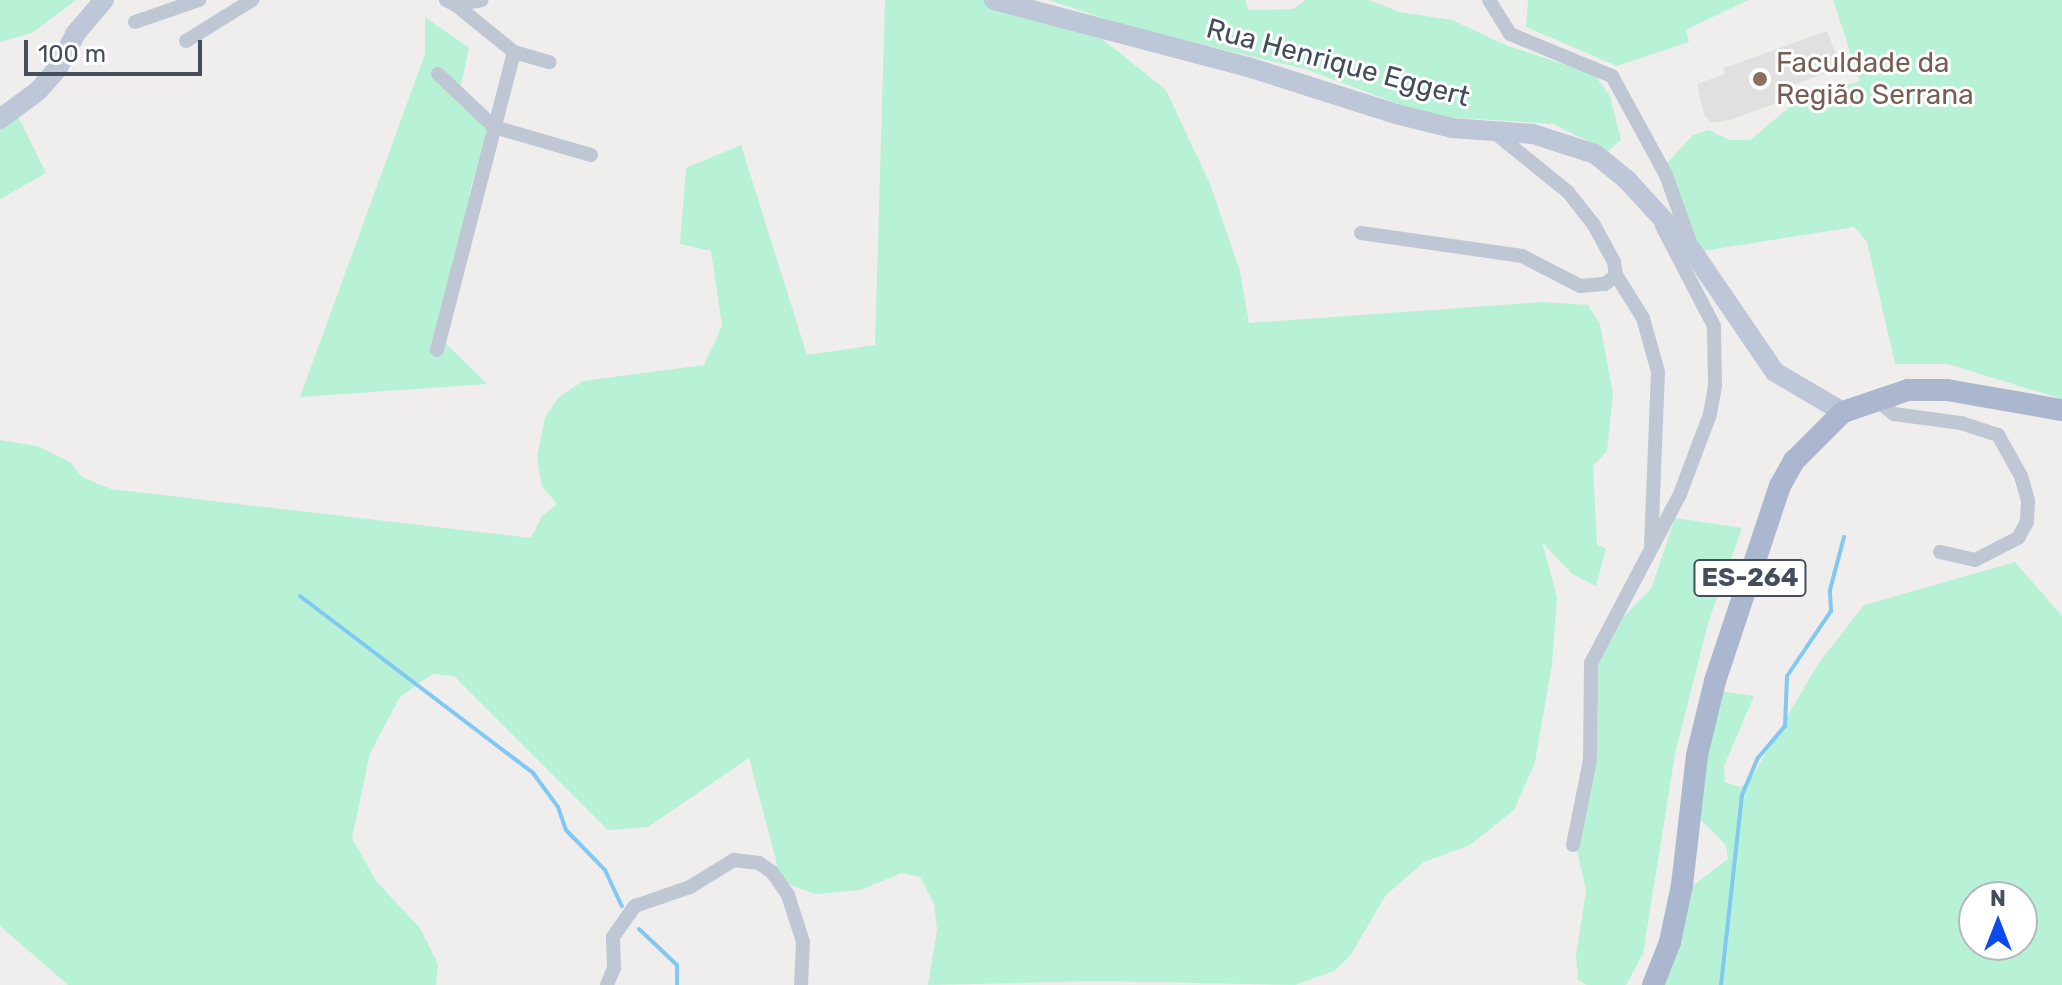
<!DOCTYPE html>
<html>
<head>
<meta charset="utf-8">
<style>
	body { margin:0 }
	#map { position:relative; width:2062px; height:985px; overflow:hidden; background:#f0eded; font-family:Rubik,sans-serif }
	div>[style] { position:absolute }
	.education>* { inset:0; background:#e1dfdf }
	.green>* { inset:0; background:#b7f2d7 }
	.stream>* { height:4px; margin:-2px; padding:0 2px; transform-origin:2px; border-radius:2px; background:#81c9f2 }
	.street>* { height:14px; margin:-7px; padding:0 7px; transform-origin:7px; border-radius:7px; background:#bfc7d4 }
	.secondary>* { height:20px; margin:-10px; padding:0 10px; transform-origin:10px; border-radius:10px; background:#bec7d8 }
	.primary>* { height:22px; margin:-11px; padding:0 11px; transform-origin:11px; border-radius:11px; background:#abb7cf }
	.dots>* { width:22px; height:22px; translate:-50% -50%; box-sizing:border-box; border:4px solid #fff; border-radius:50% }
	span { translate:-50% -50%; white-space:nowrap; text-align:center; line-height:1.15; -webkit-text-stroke:6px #fff; paint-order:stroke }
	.shield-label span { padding:2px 6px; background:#fff; border:2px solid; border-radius:6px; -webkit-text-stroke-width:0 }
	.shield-label { font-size:26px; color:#444d5c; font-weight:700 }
	.street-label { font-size:28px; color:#444d5c }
	.education-label { font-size:28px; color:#785e54 }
	.left { translate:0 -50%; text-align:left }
	.north { position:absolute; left:1958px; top:881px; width:80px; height:80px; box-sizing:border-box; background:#fff; border:2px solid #b4b8be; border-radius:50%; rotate:0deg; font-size:22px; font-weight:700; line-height:32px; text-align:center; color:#444d5c }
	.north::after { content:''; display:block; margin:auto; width:28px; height:36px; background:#0c4beb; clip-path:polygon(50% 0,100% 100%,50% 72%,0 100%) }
	.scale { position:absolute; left:24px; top:40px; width:178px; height:36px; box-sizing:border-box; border:4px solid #444d5c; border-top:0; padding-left:10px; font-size:24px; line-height:28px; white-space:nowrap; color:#444d5c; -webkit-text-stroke:6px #fff; paint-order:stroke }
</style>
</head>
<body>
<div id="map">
	<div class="education">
		<i style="clip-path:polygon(1827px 31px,1841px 67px,1777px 91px,1781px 101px,1733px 119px,1711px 123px,1704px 115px,1697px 84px,1725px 74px,1724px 68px)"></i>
	</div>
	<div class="green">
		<i style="clip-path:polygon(0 0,76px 0,32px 33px,0 42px)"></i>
		<i style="clip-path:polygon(885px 0,984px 0,1091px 30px,1166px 90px,1210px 184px,1240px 271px,1249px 323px,1542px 302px,1588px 305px,1600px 324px,1613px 394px,1607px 451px,1593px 466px,1597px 544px,1606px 549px,1596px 586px,1572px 574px,1542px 542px,1557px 597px,1552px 664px,1535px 762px,1514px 810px,1470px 845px,1424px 862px,1386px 895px,1350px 956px,1334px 971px,1295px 985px,1099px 981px,928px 985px,937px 930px,934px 904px,920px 877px,901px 873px,861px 890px,816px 894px,790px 885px,779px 872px,749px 758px,648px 827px,608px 830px,454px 676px,432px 674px,400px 697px,370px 753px,352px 838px,376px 881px,420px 928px,438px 964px,436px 985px,68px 985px,0 926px,0 440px,37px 446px,70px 462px,82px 477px,111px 489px,531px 538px,542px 516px,557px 504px,542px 486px,537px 458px,545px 417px,559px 397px,583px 381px,704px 365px,722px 326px,711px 251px,680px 244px,686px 168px,741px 145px,807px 355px,875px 345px)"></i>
		<i style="clip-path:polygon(1049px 0,1245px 0,1249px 10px,1293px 9px,1306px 0,1369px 0,1400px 12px,1452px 20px,1508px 46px,1594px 74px,1610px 96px,1621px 140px,1608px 151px,1553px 124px,1431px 116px,1305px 69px,1129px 27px)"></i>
		<i style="clip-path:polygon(1528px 0,1748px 0,1686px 30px,1689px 42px,1617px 66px,1526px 27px)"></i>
		<i style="clip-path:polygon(1833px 0,2062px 0,2062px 399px,1948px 364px,1895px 364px,1867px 242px,1854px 227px,1696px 252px,1667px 163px,1693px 135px,1709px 130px,1729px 140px,1750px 140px,1798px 100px,1860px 81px)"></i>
		<i style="clip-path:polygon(425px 17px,469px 48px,458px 99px,488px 129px,469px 195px,472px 206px,439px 337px,487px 384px,300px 397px,425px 54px)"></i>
		<i style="clip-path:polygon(16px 112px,46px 173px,0 199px,0 121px)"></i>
		<i style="clip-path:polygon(1675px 518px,1742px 528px,1709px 620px,1675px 754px,1643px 954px,1626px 985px,1587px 985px,1578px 980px,1576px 955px,1586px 891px,1577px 850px,1594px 770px,1589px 701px,1601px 640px,1651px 589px)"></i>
		<i style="clip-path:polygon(evenodd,2015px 562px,2062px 616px,2062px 985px,1664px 985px,1682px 894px,1728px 859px,1726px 845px,1683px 803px,1707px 689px,1754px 696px,1724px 766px,1725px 782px,1740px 787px,1750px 780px,1818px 664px,1864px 605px,2015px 562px,1974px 897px,2022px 897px,2022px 945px,1974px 945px,1974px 897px)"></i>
	</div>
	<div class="stream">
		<i style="left:300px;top:596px;width:293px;rotate:37.2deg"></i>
		<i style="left:533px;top:773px;width:42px;rotate:53.7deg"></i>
		<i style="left:558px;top:807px;width:24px;rotate:71deg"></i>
		<i style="left:566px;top:830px;width:56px;rotate:45.7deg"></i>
		<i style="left:605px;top:870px;width:40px;rotate:65deg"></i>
		<i style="left:639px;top:929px;width:52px;rotate:43.5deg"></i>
		<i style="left:677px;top:965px;width:20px;rotate:90deg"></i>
		<i style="left:1721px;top:985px;width:191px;rotate:-83.7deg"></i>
		<i style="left:1742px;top:795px;width:39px;rotate:-67deg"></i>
		<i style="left:1757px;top:759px;width:43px;rotate:-49.7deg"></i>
		<i style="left:1785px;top:726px;width:50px;rotate:-87.7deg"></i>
		<i style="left:1787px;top:676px;width:78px;rotate:-55.9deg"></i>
		<i style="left:1831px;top:611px;width:21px;rotate:-93deg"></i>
		<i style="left:1830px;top:590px;width:55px;rotate:-75.2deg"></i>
	</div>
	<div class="street">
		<i style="left:446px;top:0;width:11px;rotate:27deg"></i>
		<i style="left:456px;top:5px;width:26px;rotate:-11deg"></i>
		<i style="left:1489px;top:0;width:40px;rotate:58deg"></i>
		<i style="left:1510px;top:34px;width:110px;rotate:22.4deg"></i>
		<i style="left:1612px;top:76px;width:113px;rotate:61.4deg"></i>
		<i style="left:1666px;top:175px;width:74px;rotate:70.3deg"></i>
		<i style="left:456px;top:5px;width:75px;rotate:39deg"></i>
		<i style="left:514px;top:52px;width:37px;rotate:16deg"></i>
		<i style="left:135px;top:22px;width:68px;rotate:-19deg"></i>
		<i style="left:186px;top:41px;width:78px;rotate:-31.8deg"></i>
		<i style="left:438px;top:74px;width:77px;rotate:43.4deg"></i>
		<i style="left:494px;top:127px;width:101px;rotate:16.1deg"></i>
		<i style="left:1361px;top:233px;width:163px;rotate:8.1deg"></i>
		<i style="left:1522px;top:256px;width:65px;rotate:27.3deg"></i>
		<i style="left:1580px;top:286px;width:25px;rotate:-5deg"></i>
		<i style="left:1605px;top:284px;width:14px;rotate:-39deg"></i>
		<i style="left:1616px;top:275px;width:13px;rotate:-99deg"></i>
		<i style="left:1614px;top:262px;width:42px;rotate:-118.4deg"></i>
		<i style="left:1594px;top:225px;width:42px;rotate:-128.2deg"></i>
		<i style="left:1568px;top:192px;width:95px;rotate:-141deg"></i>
		<i style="left:1616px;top:275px;width:51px;rotate:57.9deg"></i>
		<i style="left:1643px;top:318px;width:56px;rotate:74.5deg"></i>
		<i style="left:1658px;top:372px;width:172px;rotate:92.3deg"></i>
		<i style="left:437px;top:350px;width:308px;rotate:-75.5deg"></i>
		<i style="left:1874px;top:398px;width:26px;rotate:39deg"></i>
		<i style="left:1894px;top:414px;width:68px;rotate:7.7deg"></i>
		<i style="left:1961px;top:423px;width:39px;rotate:18deg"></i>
		<i style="left:1998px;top:435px;width:47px;rotate:60.7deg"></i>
		<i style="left:2021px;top:476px;width:26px;rotate:74deg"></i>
		<i style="left:2028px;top:501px;width:21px;rotate:93deg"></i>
		<i style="left:2027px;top:522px;width:18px;rotate:119deg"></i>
		<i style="left:2018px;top:538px;width:48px;rotate:152.9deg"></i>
		<i style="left:1975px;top:560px;width:36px;rotate:-167deg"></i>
		<i style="left:1573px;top:845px;width:87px;rotate:-78.7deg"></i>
		<i style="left:1590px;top:760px;width:97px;rotate:-89.4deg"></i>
		<i style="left:1591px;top:663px;width:191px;rotate:-62.2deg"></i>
		<i style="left:1680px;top:494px;width:85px;rotate:-69.4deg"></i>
		<i style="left:1710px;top:414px;width:28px;rotate:-80deg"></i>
		<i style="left:1715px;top:386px;width:60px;rotate:-91deg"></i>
		<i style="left:1714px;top:326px;width:113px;rotate:-117.5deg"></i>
		<i style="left:607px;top:985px;width:18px;rotate:-68deg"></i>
		<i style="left:614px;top:968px;width:31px;rotate:-92deg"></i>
		<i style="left:613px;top:937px;width:38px;rotate:-55deg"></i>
		<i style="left:635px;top:906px;width:58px;rotate:-19.1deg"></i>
		<i style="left:690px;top:887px;width:52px;rotate:-31.5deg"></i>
		<i style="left:734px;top:860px;width:25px;rotate:7deg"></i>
		<i style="left:759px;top:863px;width:16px;rotate:35deg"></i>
		<i style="left:772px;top:872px;width:28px;rotate:55deg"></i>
		<i style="left:788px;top:895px;width:49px;rotate:72.3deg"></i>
		<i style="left:803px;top:942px;width:43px;rotate:92.7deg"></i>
	</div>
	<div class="secondary">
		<i style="left:994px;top:0;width:263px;rotate:14.8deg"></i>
		<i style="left:1248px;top:67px;width:155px;rotate:17.6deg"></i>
		<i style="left:1396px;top:114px;width:58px;rotate:14deg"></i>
		<i style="left:1452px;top:128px;width:81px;rotate:4.2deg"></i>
		<i style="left:1533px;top:134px;width:65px;rotate:17.9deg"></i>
		<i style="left:1595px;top:154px;width:41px;rotate:39.1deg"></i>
		<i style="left:1627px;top:180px;width:98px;rotate:47.5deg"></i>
		<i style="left:1693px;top:252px;width:145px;rotate:55.7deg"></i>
		<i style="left:1775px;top:372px;width:79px;rotate:30.5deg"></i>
		<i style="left:0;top:119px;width:47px;rotate:-36.4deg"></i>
		<i style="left:38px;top:91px;width:30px;rotate:-49deg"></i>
		<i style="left:58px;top:68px;width:38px;rotate:-63deg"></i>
		<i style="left:75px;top:34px;width:45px;rotate:-49.5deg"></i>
	</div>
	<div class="primary">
		<i style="left:1653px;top:985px;width:46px;rotate:-68.4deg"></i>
		<i style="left:1670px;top:942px;width:58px;rotate:-78.1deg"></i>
		<i style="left:1682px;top:885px;width:131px;rotate:-83.4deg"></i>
		<i style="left:1697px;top:755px;width:76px;rotate:-76.3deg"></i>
		<i style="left:1715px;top:681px;width:206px;rotate:-71.6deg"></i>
		<i style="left:1780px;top:486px;width:29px;rotate:-61deg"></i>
		<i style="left:1794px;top:461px;width:69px;rotate:-45deg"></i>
		<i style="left:1843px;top:412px;width:69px;rotate:-18.7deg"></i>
		<i style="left:1908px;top:390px;width:39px"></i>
		<i style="left:1947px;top:390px;width:117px;rotate:9.9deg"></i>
	</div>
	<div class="dots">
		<i style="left:1760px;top:79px;background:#8d6e63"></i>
	</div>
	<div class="shield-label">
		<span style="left:1750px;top:578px">ES-264</span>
	</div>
	<div class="street-label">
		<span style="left:1338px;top:63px;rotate:15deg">Rua Henrique Eggert</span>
	</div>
	<div class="education-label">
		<span class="left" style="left:1776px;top:79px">Faculdade da<br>Região Serrana</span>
	</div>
	<div class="north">N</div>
	<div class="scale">100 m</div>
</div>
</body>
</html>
